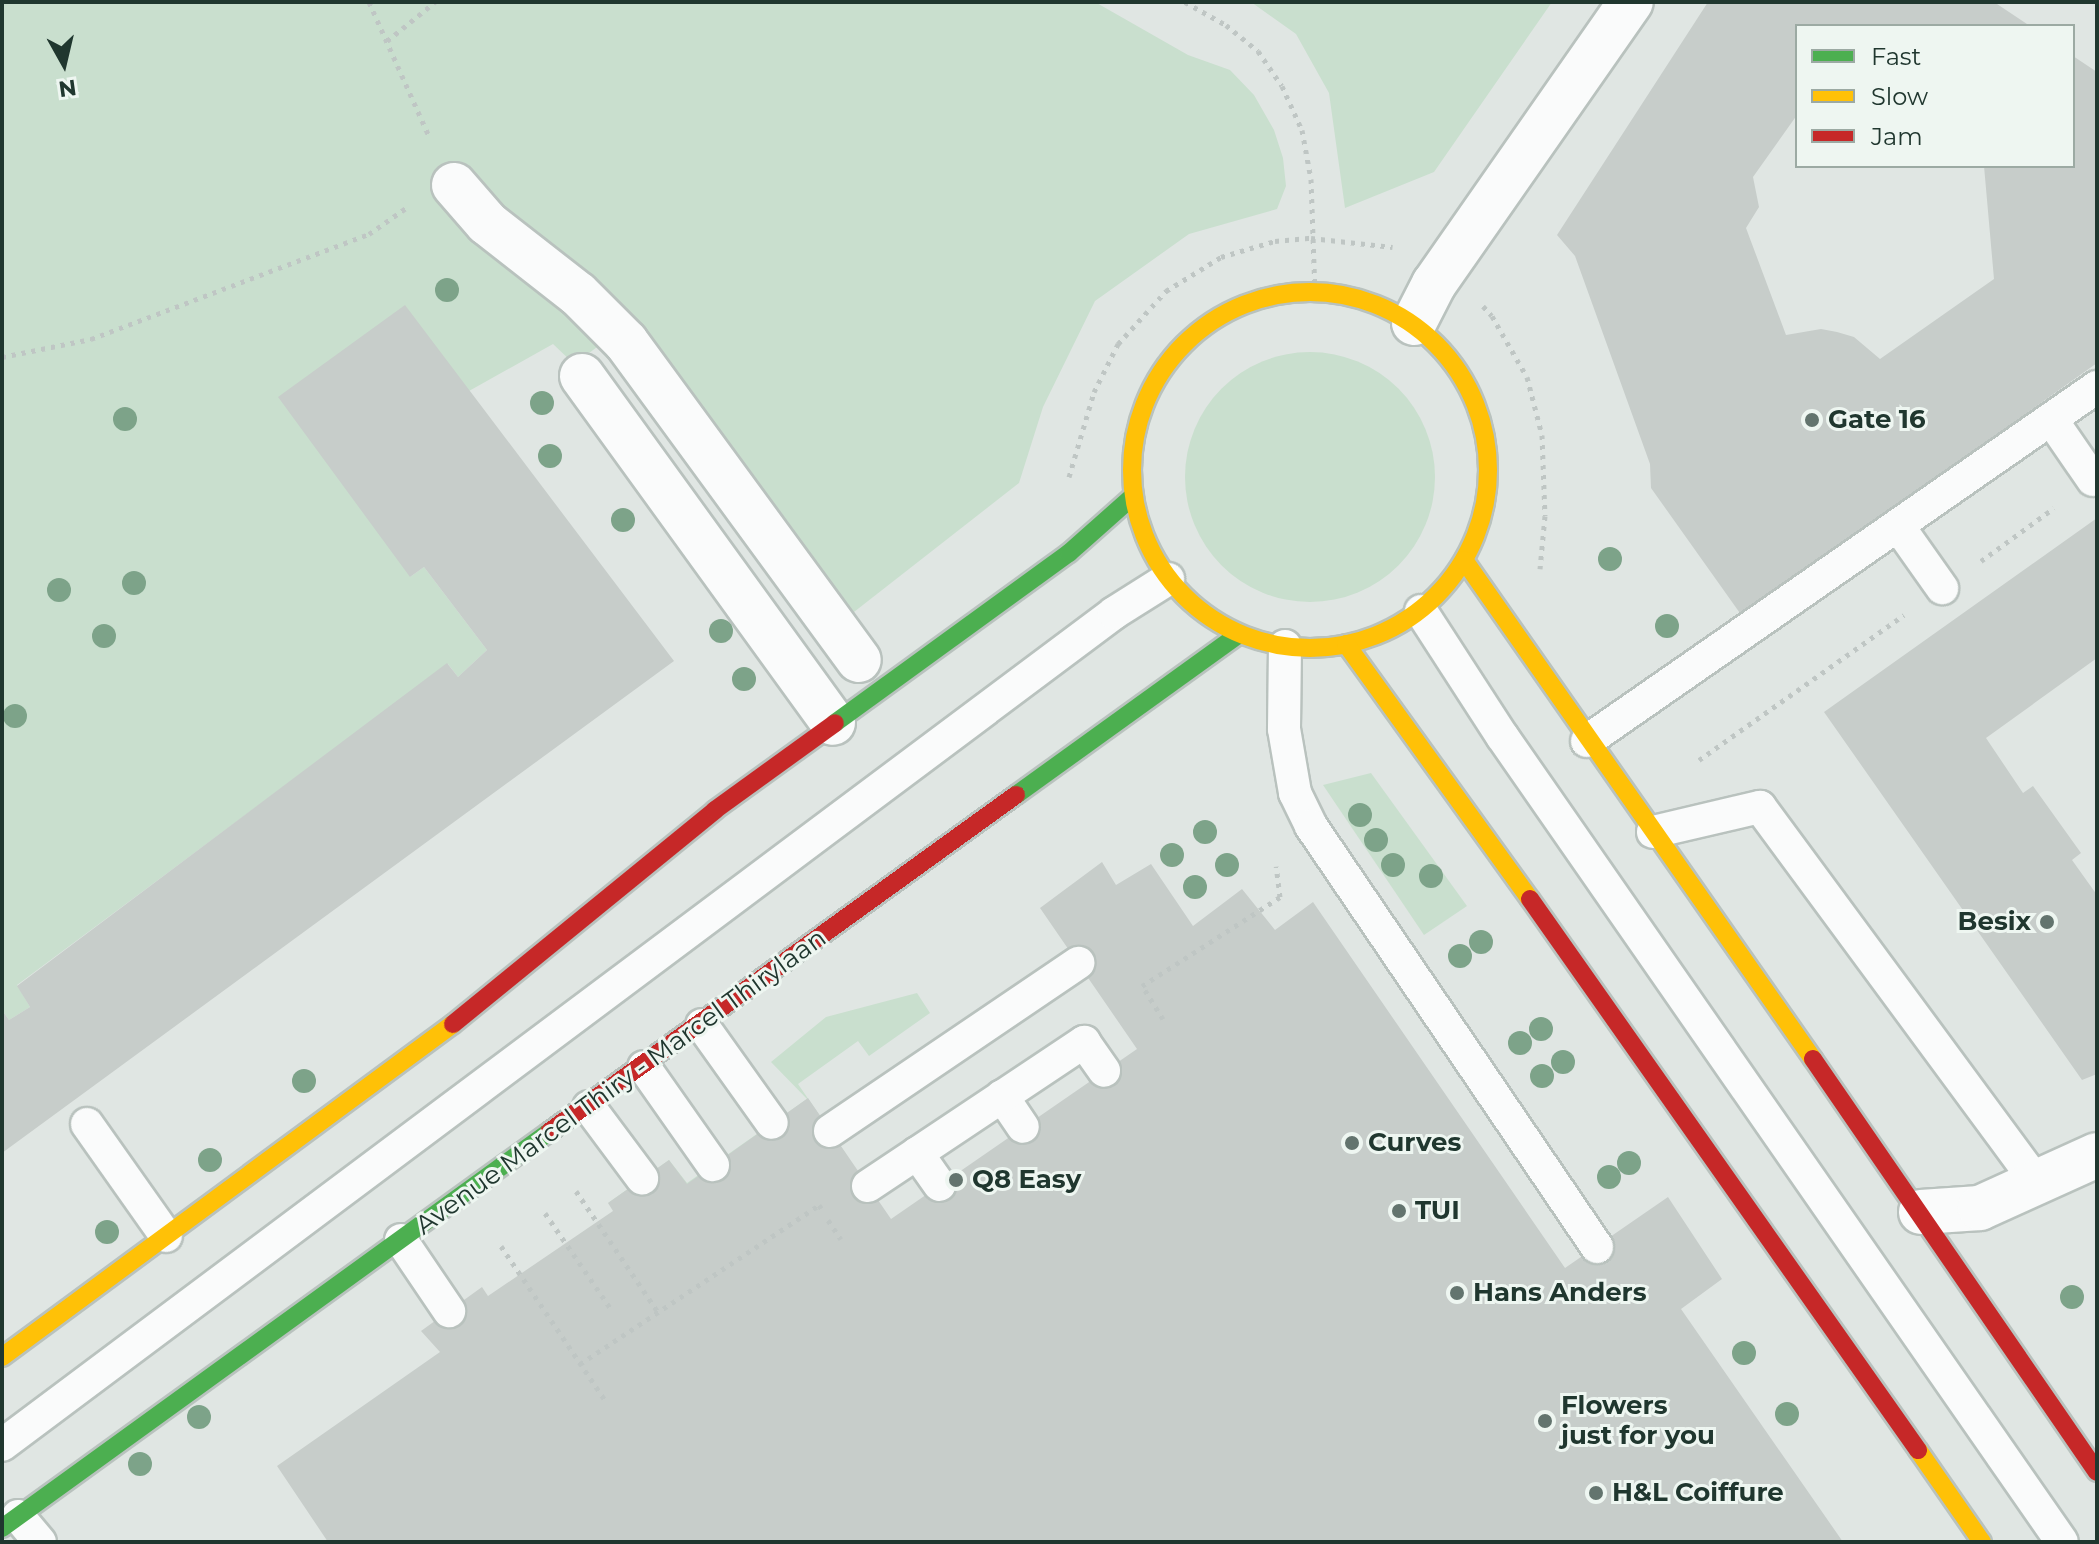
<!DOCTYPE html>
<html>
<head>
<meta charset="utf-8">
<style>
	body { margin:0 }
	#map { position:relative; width:2099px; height:1544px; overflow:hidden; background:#e0e6e3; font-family:Montserrat,sans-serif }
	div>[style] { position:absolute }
	.green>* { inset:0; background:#c9dfce }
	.round { border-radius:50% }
	.building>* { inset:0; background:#c7cdca }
	.path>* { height:5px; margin-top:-2.5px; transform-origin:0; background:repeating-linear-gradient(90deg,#bfc6c4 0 4px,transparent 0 10px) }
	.roads { filter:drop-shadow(2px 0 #b9c2be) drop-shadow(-2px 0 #b9c2be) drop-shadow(0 2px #b9c2be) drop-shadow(0 -2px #b9c2be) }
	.lane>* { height:32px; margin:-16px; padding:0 16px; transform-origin:16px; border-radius:16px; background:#fafbfb }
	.street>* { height:44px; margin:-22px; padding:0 22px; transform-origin:22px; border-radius:22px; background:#fafbfb }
	.fast>* { height:18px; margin:-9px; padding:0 9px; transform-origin:9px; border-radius:9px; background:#4caf50 }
	.slow>* { height:18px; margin:-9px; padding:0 9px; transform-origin:9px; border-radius:9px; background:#ffc107 }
	.slow>.ring { margin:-9px; padding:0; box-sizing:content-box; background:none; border:18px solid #ffc107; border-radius:50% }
	.jam>* { height:18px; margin:-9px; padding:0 9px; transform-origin:9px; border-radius:9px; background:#c62828 }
	.trees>* { width:24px; height:24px; margin:-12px; border-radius:50%; background:#7da389 }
	.dots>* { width:22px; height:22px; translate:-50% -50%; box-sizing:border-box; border:4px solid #eef6f1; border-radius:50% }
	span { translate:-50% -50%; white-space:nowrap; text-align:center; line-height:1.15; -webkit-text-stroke:6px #eef6f1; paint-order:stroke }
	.poi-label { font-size:26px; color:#20372f; font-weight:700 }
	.left { translate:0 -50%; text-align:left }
	.right { translate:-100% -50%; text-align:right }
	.street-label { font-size:26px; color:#20372f }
	.frame { position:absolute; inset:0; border:4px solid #20372f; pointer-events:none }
	.legend { position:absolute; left:1795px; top:24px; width:280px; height:144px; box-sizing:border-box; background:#eef6f1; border:2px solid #9caaa3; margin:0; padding:10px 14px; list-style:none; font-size:24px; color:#20372f }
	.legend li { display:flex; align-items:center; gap:16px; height:40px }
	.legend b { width:40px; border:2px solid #9caaa3 }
	.north { position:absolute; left:24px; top:24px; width:80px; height:80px; -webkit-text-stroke:6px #eef6f1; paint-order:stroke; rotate:172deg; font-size:22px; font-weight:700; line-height:32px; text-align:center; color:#20372f }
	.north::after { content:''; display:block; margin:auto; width:28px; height:36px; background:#20372f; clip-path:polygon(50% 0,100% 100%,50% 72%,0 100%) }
</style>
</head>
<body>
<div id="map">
	<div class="green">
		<i style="clip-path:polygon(2px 2px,1095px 2px,1188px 55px,1230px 70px,1254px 95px,1274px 130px,1283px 158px,1286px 186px,1277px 209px,1189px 234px,1095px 301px,1043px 407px,1019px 483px,845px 619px,604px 342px,574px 364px,553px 344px,469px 391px,410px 577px,424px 567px,487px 650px,458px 677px,448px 664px,17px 985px,30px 1007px,9px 1020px,2px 1010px)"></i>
		<i style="clip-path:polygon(1251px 2px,1552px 2px,1434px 172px,1345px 208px,1329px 93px,1296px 34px)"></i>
		<i class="round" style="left:1185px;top:352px;width:250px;height:250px"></i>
		<i style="clip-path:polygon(1371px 773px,1467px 906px,1424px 935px,1323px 785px)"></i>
		<i style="clip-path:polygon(917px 993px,930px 1013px,869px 1056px,858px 1041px,798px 1084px,846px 1154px,608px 1203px,669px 1160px,687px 1183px,807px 1099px,771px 1062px,826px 1017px)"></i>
	</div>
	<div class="building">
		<i style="clip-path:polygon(1708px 2px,1994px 2px,2030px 26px,1797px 26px,1797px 115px,1753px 177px,1759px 207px,1746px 228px,1786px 335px,1821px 329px,1837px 332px,1854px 337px,1880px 359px,1994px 279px,1984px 166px,2073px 166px,2073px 56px,2097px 72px,2097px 363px,1742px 616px,1651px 488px,1650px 464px,1575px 256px,1557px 235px)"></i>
		<i style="clip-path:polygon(405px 305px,674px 661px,2px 1153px,2px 1010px,9px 1020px,30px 1007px,17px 986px,447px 663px,458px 677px,487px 650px,424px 567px,410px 577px,278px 397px)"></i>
		<i style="clip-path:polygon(2097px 518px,2097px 658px,1986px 738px,2023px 793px,2033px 786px,2081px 853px,2072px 860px,2097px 895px,2097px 1074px,2082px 1080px,1824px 712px)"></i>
		<i style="clip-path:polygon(1102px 862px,1116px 885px,1151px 864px,1193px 926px,1242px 889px,1275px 930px,1313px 902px,1565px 1268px,1668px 1197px,1722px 1279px,1681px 1309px,1843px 1542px,328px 1542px,277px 1466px,440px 1352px,421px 1331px,482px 1287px,488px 1296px,613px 1211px,608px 1203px,669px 1160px,687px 1184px,808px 1098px,891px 1219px,1137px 1049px,1040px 908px)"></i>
	</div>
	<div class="path">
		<i style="left:369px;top:2px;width:147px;rotate:65.9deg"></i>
		<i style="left:1185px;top:2px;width:47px;rotate:29.3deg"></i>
		<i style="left:1226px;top:25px;width:41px;rotate:39.1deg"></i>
		<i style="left:1258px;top:51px;width:42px;rotate:55.6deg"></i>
		<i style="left:1282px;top:86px;width:48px;rotate:65.6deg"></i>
		<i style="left:1302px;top:130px;width:50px;rotate:79.6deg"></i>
		<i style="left:1311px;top:179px;width:112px;rotate:88deg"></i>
		<i style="left:387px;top:41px;width:62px;rotate:-39.1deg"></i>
		<i style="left:1483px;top:306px;width:13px;rotate:48deg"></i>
		<i style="left:1492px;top:316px;width:70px;rotate:60.2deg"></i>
		<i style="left:1527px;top:377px;width:60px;rotate:75.5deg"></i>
		<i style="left:1542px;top:435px;width:81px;rotate:87.9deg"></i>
		<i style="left:1545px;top:516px;width:53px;rotate:95.4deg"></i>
		<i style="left:2px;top:357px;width:91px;rotate:-11.4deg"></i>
		<i style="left:91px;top:339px;width:297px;rotate:-20.7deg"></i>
		<i style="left:369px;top:234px;width:45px;rotate:-35.1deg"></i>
		<i style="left:1069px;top:477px;width:89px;rotate:-73.6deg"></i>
		<i style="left:1094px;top:392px;width:54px;rotate:-63.4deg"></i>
		<i style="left:1118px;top:344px;width:72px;rotate:-47.8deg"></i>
		<i style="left:1166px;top:291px;width:65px;rotate:-31.7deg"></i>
		<i style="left:1221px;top:257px;width:56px;rotate:-16.5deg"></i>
		<i style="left:1275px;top:241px;width:36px;rotate:-5deg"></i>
		<i style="left:1311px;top:238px;width:82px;rotate:6.3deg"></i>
		<i style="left:1981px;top:561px;width:90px;rotate:-36deg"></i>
		<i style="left:1699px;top:760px;width:251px;rotate:-35.3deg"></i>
		<i style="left:1163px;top:1019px;width:39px;rotate:-122deg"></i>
		<i style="left:1142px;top:986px;width:164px;rotate:-32.8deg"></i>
		<i style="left:1280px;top:897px;width:31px;rotate:-97deg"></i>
		<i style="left:576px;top:1191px;width:146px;rotate:55.9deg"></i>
		<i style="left:545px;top:1213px;width:116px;rotate:55.5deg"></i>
		<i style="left:828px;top:1220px;width:23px;rotate:56deg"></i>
		<i style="left:501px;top:1246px;width:186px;rotate:56deg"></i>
		<i style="left:580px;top:1364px;width:287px;rotate:-33.6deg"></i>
		<i style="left:819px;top:1205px;width:4px;rotate:56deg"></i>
	</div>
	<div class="roads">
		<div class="lane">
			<i style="left:2051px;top:419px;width:74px;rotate:55.5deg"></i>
			<i style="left:1899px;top:527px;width:75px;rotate:54.8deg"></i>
			<i style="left:1421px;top:611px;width:149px;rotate:57.1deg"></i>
			<i style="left:1502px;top:736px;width:981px;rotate:55.21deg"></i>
			<i style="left:1285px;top:646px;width:83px;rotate:90.7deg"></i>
			<i style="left:1284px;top:729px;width:65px;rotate:80.2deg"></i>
			<i style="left:1295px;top:793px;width:37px;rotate:64deg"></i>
			<i style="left:1311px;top:826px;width:509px;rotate:55.81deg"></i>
			<i style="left:1587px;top:741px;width:621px;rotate:-34.77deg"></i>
			<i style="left:1653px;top:832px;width:110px;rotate:-13.2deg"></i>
			<i style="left:1760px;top:807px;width:463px;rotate:53.6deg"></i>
			<i style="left:702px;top:1025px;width:120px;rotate:54.5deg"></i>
			<i style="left:644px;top:1067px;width:120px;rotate:54.9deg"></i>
			<i style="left:1002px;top:1096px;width:37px;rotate:56deg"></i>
			<i style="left:589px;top:1107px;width:89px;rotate:53.3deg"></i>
			<i style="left:87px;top:1124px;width:137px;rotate:54.8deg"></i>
			<i style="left:830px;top:1131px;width:300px;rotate:-34.1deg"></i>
			<i style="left:917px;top:1153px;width:39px;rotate:55deg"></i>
			<i style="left:868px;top:1186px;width:260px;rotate:-33.7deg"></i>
			<i style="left:1084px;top:1042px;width:35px;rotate:55deg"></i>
			<i style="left:401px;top:1240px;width:86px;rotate:55.9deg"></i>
			<i style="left:2px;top:1445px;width:1389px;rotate:-36.8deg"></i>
			<i style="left:1114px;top:613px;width:64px;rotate:-32.2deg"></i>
			<i style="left:18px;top:1516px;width:34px;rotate:50deg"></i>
		</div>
		<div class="street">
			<i style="left:454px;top:185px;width:50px;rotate:49deg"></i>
			<i style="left:487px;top:223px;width:115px;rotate:38deg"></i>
			<i style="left:578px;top:294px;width:68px;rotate:45deg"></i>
			<i style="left:626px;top:342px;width:394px;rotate:53.8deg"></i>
			<i style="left:1414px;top:323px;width:44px;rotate:-62.9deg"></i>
			<i style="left:1434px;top:284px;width:344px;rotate:-55.1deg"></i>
			<i style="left:582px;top:376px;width:428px;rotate:54.1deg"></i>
			<i style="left:1921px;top:1212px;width:59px;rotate:-3.9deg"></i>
			<i style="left:1980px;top:1208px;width:128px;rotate:-24.4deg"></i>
		</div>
		<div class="fast">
			<i style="left:835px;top:723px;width:289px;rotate:-36deg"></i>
			<i style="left:1069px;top:553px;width:84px;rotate:-41.6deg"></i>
			<i style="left:1016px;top:795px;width:275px;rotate:-35.8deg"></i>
			<i style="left:2px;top:1528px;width:675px;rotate:-35.9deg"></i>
		</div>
		<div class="slow">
			<i class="ring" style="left:1132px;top:292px;width:338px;height:338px"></i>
			<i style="left:1464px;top:560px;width:609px;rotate:55.03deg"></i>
			<i style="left:1346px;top:644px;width:314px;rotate:54.2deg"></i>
			<i style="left:2px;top:1357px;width:561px;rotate:-36.44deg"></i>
			<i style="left:1918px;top:1450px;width:112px;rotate:55.2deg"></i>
		</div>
		<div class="jam">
			<i style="left:1530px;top:899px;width:674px;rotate:54.85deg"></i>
			<i style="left:453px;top:1024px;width:338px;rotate:-39.2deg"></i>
			<i style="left:715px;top:810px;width:148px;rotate:-35.9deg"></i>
			<i style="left:1813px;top:1059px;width:501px;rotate:55.49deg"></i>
			<i style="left:549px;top:1132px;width:576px;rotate:-35.82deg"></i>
		</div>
	</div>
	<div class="trees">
		<i style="left:447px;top:290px"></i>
		<i style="left:542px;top:403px"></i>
		<i style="left:125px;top:419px"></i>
		<i style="left:550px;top:456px"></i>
		<i style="left:623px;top:520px"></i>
		<i style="left:1610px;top:559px"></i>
		<i style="left:134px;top:583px"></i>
		<i style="left:59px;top:590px"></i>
		<i style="left:1667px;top:626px"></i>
		<i style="left:721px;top:631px"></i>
		<i style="left:104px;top:636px"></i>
		<i style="left:744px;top:679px"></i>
		<i style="left:15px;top:716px"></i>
		<i style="left:1360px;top:815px"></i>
		<i style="left:1205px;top:832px"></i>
		<i style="left:1376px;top:840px"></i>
		<i style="left:1172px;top:855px"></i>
		<i style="left:1227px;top:865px"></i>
		<i style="left:1393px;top:865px"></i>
		<i style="left:1431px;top:876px"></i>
		<i style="left:1195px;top:887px"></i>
		<i style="left:1481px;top:942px"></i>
		<i style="left:1460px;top:956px"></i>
		<i style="left:1541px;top:1029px"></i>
		<i style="left:1520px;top:1043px"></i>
		<i style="left:1563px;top:1062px"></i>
		<i style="left:1542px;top:1076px"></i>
		<i style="left:304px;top:1081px"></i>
		<i style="left:210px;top:1160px"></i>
		<i style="left:1629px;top:1163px"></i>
		<i style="left:1609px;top:1177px"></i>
		<i style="left:107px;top:1232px"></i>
		<i style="left:2072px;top:1297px"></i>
		<i style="left:1744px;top:1353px"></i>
		<i style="left:1787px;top:1414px"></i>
		<i style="left:199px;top:1417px"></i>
		<i style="left:140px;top:1464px"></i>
	</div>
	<div class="dots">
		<i style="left:1812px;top:420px;background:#63746e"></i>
		<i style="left:2047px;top:922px;background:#63746e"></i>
		<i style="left:1352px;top:1143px;background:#63746e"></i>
		<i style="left:956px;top:1180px;background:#63746e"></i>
		<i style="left:1399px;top:1211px;background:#63746e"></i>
		<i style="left:1457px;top:1293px;background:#63746e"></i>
		<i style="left:1545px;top:1421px;background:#63746e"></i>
		<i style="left:1596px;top:1493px;background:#63746e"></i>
	</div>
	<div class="poi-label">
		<span class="left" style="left:1828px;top:420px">Gate 16</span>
		<span class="right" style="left:2031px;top:922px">Besix</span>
		<span class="left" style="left:1368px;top:1143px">Curves</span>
		<span class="left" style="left:972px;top:1180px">Q8 Easy</span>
		<span class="left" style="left:1415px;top:1211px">TUI</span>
		<span class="left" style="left:1473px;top:1293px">Hans Anders</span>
		<span class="left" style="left:1561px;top:1421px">Flowers<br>just for you</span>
		<span class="left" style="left:1612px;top:1493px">H&amp;L Coiffure</span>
	</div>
	<div class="street-label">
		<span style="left:621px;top:1082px;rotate:-36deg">Avenue Marcel Thiry - Marcel Thirylaan</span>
	</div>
	<div class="frame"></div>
	<ul class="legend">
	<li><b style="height:10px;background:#4caf50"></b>Fast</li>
	<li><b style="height:10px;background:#ffc107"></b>Slow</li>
	<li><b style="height:10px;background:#c62828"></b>Jam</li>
	</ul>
	<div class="north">N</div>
</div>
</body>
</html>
